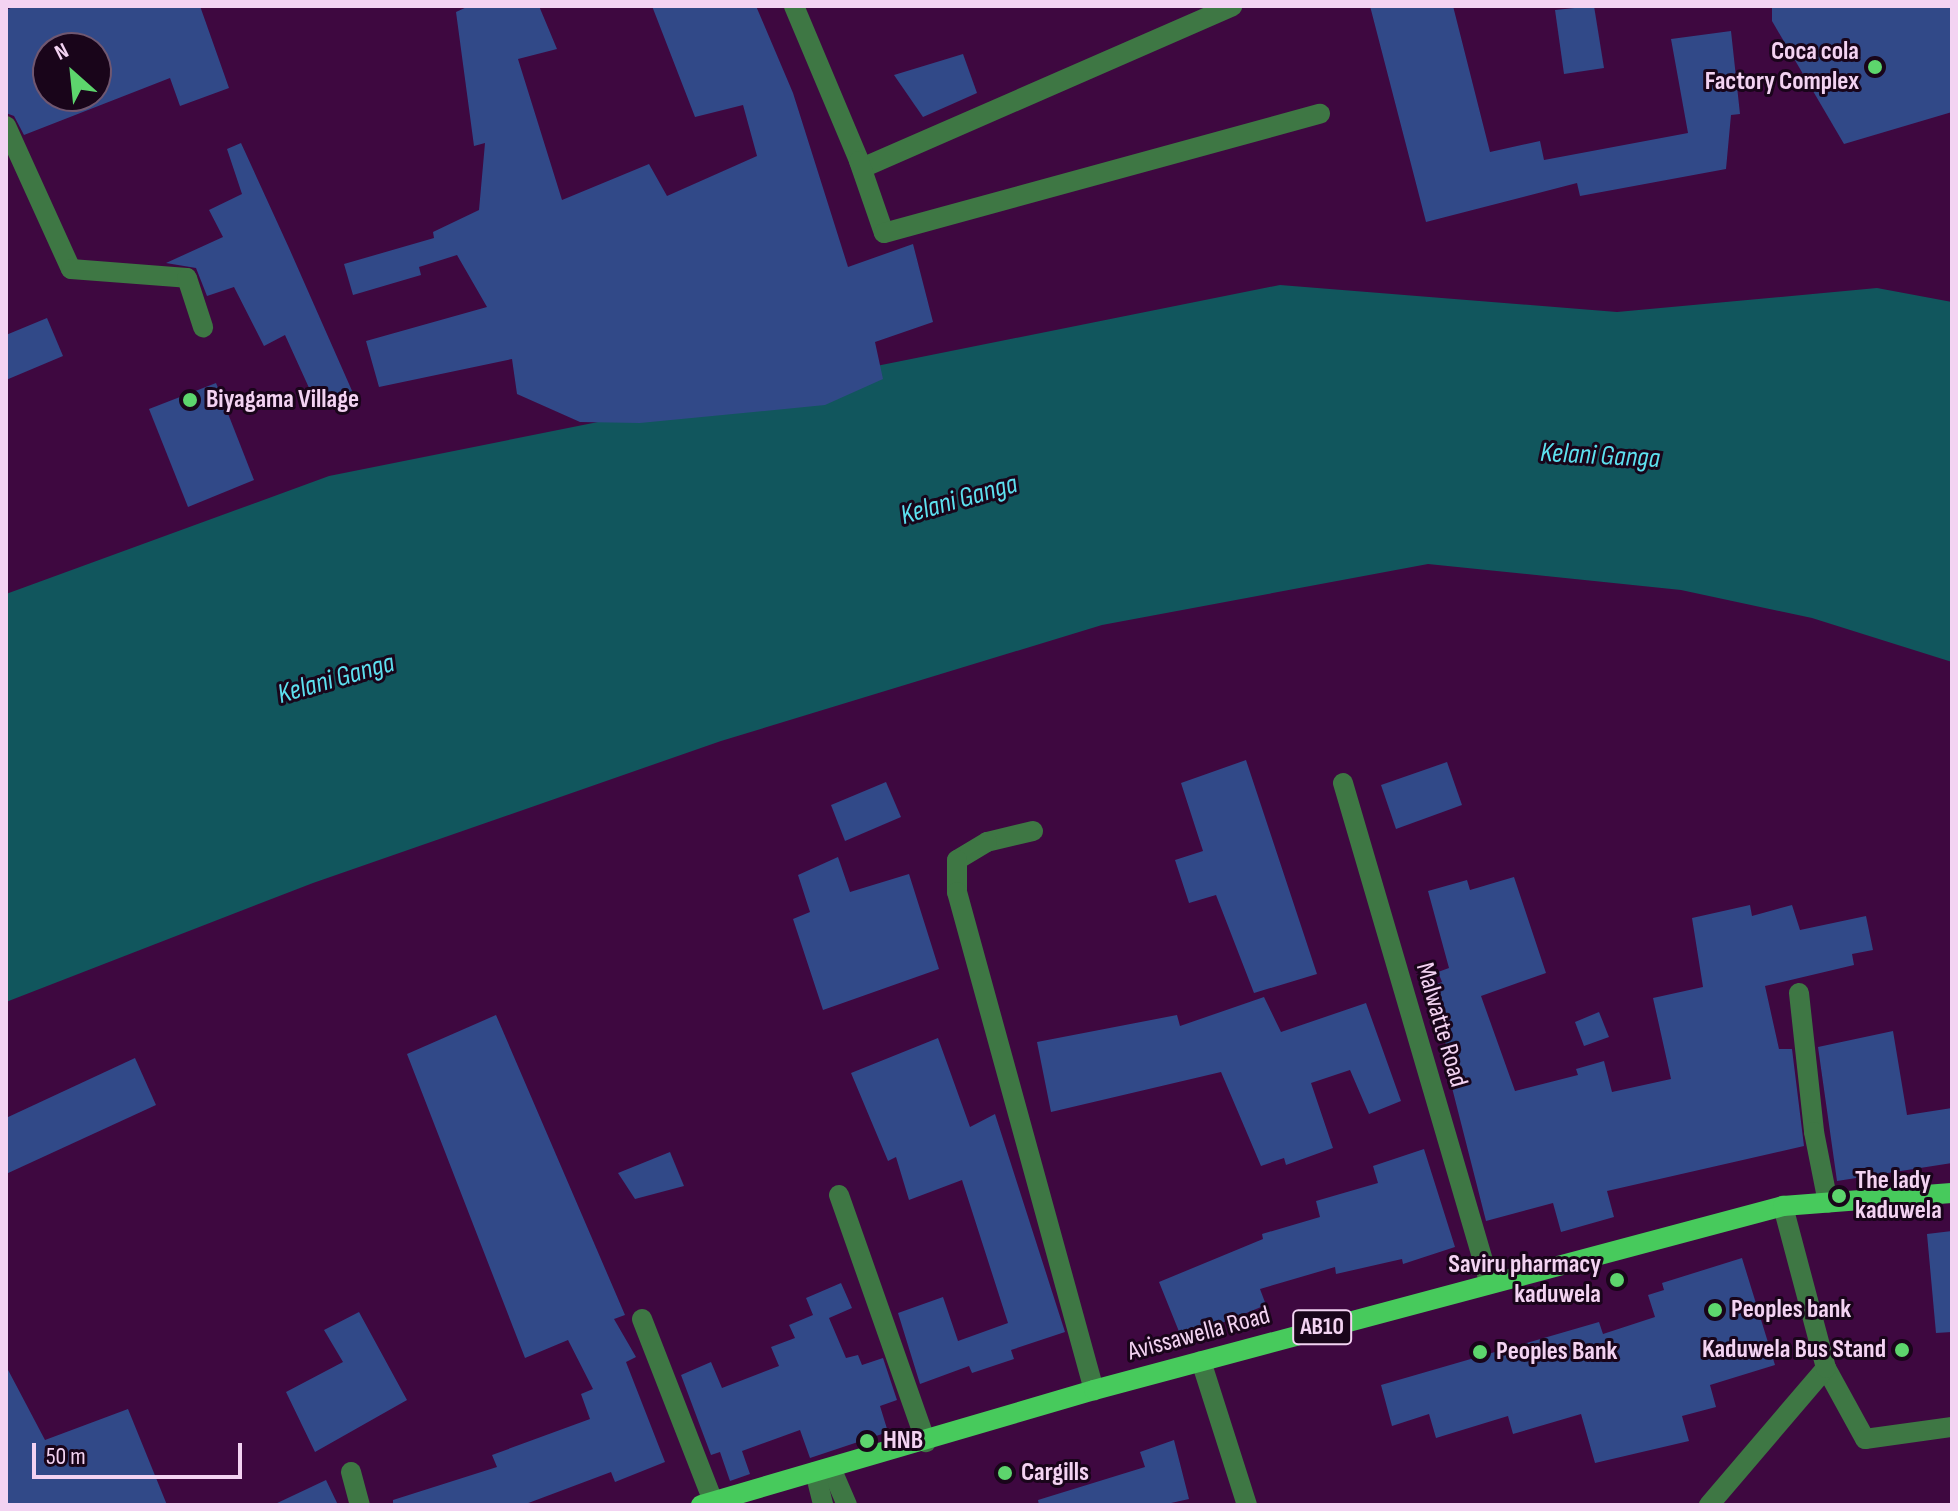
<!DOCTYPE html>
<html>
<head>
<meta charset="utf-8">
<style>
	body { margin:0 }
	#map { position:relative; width:1958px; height:1511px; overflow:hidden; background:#3e0840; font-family:"Sofia Sans Condensed",sans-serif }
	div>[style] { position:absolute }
	.water>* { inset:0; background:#11565d }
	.building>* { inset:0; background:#314988 }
	.minor>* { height:20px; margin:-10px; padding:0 10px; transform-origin:10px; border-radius:10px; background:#3e7744 }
	.major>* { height:20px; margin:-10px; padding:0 10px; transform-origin:10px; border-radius:10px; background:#47ca5c }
	.dots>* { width:22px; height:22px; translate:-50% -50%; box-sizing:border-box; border:4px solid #19051a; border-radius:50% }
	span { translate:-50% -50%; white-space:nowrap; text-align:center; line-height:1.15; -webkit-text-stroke:6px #19051a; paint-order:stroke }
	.shield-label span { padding:2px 6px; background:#19051a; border:2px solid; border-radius:6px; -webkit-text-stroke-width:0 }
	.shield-label { font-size:24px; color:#f3d3f2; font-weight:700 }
	.poi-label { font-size:26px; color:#f3d3f2; font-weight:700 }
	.right { translate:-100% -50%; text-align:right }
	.left { translate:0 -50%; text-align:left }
	.street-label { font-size:26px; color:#f3d3f2 }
	.water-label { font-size:28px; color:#5de0ef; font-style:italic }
	.frame { position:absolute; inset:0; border:8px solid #f3d3f2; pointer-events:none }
	.north { position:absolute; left:32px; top:32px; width:80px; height:80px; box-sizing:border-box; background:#19051a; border:2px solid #705770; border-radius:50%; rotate:333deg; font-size:22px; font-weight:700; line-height:32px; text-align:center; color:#f3d3f2 }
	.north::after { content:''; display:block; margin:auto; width:28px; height:36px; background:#5dd56d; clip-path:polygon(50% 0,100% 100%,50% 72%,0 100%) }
	.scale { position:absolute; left:32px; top:1443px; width:210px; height:36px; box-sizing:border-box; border:4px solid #f3d3f2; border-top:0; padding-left:10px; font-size:24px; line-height:28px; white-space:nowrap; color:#f3d3f2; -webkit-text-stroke:6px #19051a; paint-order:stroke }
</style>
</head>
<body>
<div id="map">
	<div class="water">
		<i style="clip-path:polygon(1280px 285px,1617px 312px,1877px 288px,1952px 302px,1952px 662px,1812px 618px,1681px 590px,1428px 564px,1102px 625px,721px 741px,313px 883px,6px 1002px,6px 594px,329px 476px)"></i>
	</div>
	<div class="building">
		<i style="clip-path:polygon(evenodd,15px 6px,200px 6px,229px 88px,180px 106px,170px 78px,24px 135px,14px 116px,6px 113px,6px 10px,15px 6px,48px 48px,96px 48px,96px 96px,48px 96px,48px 48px)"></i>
		<i style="clip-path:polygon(469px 6px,539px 6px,557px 49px,518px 59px,562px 200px,649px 164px,667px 196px,757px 156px,743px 105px,695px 117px,652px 6px,756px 6px,793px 93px,848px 267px,913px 244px,933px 322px,875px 342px,883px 379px,825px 405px,640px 423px,580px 422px,517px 394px,512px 359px,379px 387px,366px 341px,487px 307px,457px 255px,419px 267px,421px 275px,353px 295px,344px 264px,434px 238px,433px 232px,479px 210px,485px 143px,474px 146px,456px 12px)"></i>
		<i style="clip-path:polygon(1370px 6px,1453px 6px,1490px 152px,1540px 141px,1544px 160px,1688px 133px,1671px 39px,1731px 31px,1740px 114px,1731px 115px,1726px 169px,1580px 196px,1577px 183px,1426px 222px)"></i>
		<i style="clip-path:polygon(1594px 6px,1604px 68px,1564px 74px,1555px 10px)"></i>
		<i style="clip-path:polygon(1772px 6px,1952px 6px,1952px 112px,1844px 144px,1772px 21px)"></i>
		<i style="clip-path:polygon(963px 54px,977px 93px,923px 117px,894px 75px)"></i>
		<i style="clip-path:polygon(241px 143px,289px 248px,353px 393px,315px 401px,285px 335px,264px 346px,234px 287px,207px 296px,196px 268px,166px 263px,223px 237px,209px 210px,242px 194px,227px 149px)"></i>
		<i style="clip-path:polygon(47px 318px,63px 356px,6px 380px,6px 335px)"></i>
		<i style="clip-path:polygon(216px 383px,254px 480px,188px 507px,149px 409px)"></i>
		<i style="clip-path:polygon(1246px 760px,1317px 974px,1254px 993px,1216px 895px,1189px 903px,1175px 860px,1203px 851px,1181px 783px)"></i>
		<i style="clip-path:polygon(1447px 762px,1462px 805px,1396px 829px,1381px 785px)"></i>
		<i style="clip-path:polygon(886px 782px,901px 817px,845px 841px,831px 805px)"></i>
		<i style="clip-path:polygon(838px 857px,850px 892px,909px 874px,939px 969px,823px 1010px,793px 919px,810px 912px,798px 875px)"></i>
		<i style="clip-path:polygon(1514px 877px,1546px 973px,1481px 996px,1515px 1091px,1578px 1075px,1576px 1069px,1604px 1061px,1612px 1092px,1671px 1079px,1653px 998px,1703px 987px,1692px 918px,1750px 905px,1752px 916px,1792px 905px,1800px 930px,1866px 916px,1873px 950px,1852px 954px,1854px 965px,1765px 986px,1779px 1049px,1792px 1049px,1804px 1146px,1607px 1191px,1614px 1217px,1561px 1232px,1553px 1203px,1486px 1221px,1449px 1076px,1455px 1074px,1428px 987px,1442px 982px,1438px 972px,1449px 968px,1428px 891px,1467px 880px,1470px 890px)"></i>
		<i style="clip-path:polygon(1264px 997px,1281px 1032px,1366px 1003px,1401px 1101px,1369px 1114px,1350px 1070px,1311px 1083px,1333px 1148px,1286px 1165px,1284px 1158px,1261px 1166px,1221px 1072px,1051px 1112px,1037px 1042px,1177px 1015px,1180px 1026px)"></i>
		<i style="clip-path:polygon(1599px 1012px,1609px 1037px,1584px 1046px,1575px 1022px)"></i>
		<i style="clip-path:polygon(496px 1015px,625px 1315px,614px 1319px,636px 1357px,626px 1362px,665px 1462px,615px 1482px,611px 1472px,523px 1505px,393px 1505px,393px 1500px,497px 1467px,492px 1455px,590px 1419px,581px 1394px,593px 1389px,568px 1340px,525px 1358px,407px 1054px)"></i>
		<i style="clip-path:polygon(1893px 1031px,1907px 1115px,1952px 1108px,1952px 1163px,1837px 1181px,1818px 1047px)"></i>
		<i style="clip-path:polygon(938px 1038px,970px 1127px,995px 1114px,1065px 1332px,1011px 1350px,1014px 1359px,972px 1373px,969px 1366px,920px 1384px,898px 1313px,943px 1297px,958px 1341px,1008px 1323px,962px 1180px,909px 1200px,896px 1157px,888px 1161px,851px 1073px)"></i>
		<i style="clip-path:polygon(135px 1058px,156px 1105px,6px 1174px,6px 1118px)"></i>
		<i style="clip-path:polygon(1424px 1149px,1455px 1247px,1403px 1264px,1402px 1259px,1336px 1274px,1335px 1267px,1260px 1289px,1266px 1305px,1182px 1339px,1159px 1282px,1263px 1239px,1262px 1234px,1320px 1217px,1316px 1201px,1378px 1183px,1373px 1166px)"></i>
		<i style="clip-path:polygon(670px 1152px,684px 1186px,635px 1199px,618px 1173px)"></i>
		<i style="clip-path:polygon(1952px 1231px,1952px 1332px,1936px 1333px,1927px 1234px)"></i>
		<i style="clip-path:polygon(1742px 1258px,1775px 1365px,1710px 1385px,1716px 1407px,1682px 1416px,1689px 1441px,1595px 1463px,1581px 1414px,1513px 1434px,1508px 1416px,1436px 1438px,1429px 1414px,1392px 1426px,1381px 1385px,1599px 1322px,1603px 1334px,1655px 1317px,1648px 1295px,1664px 1290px,1662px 1283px)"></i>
		<i style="clip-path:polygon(841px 1283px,852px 1308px,829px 1318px,846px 1358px,858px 1355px,862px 1365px,883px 1358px,897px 1400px,880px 1406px,888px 1432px,810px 1458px,800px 1430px,742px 1451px,750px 1474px,730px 1481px,720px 1452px,711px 1455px,681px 1375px,711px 1362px,722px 1388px,779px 1366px,771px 1347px,795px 1338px,789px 1325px,813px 1315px,806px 1298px)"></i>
		<i style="clip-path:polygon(359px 1312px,407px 1400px,315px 1452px,286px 1392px,343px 1362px,324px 1330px)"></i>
		<i style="clip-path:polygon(6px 1366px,45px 1440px,128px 1409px,167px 1505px,6px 1505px)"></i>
		<i style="clip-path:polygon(1174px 1440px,1189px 1499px,1162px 1505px,1039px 1505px,1038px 1500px,1145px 1467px,1140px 1452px)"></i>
		<i style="clip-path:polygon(326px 1480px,338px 1505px,273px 1505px)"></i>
	</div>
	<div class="minor">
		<i style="left:794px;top:6px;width:176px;rotate:67.2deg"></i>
		<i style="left:862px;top:168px;width:404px;rotate:-23.6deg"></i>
		<i style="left:6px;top:126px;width:157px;rotate:65.6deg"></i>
		<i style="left:71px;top:269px;width:116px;rotate:4.4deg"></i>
		<i style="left:187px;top:278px;width:52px;rotate:71.9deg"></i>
		<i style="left:859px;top:161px;width:76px;rotate:70.9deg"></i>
		<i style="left:884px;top:233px;width:452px;rotate:-15.3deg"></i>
		<i style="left:1343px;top:783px;width:519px;rotate:73.66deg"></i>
		<i style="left:1033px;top:831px;width:47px;rotate:166.6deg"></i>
		<i style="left:987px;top:842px;width:35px;rotate:149deg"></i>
		<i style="left:957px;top:860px;width:32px;rotate:90deg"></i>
		<i style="left:957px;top:892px;width:517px;rotate:74.62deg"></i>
		<i style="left:1799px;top:993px;width:140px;rotate:83.8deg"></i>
		<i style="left:1814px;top:1132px;width:72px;rotate:78.8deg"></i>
		<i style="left:839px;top:1195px;width:262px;rotate:70.6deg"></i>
		<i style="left:642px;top:1319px;width:195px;rotate:68.7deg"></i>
		<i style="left:1201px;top:1361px;width:151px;rotate:72.3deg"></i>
		<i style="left:1826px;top:1368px;width:81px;rotate:61.2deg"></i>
		<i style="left:1865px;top:1439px;width:88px;rotate:-7.9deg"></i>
		<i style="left:831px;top:1468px;width:40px;rotate:66.6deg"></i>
		<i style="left:351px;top:1472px;width:34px;rotate:75deg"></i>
		<i style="left:815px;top:1472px;width:34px;rotate:76deg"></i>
		<i style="left:1709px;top:1505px;width:180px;rotate:-49.5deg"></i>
		<i style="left:1826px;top:1368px;width:168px;rotate:-104.9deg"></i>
	</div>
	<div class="major">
		<i style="left:701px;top:1505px;width:409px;rotate:-16.3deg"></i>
		<i style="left:1094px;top:1390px;width:713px;rotate:-14.95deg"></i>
		<i style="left:1783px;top:1206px;width:169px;rotate:-4.4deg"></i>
	</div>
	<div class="dots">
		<i style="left:1875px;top:67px;background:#5dd56d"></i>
		<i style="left:190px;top:400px;background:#5dd56d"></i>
		<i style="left:1839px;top:1196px;background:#5dd56d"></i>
		<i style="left:1617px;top:1280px;background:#5dd56d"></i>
		<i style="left:1715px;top:1310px;background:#5dd56d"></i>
		<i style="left:1902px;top:1350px;background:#5dd56d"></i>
		<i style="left:1480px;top:1352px;background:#5dd56d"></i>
		<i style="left:867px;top:1441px;background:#5dd56d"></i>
		<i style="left:1005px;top:1473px;background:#5dd56d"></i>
	</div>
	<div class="shield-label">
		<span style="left:1322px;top:1327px">AB10</span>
	</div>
	<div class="poi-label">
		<span class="right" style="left:1859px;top:67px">Coca cola<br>Factory Complex</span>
		<span class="left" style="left:206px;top:400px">Biyagama Village</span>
		<span class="left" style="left:1855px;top:1196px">The lady<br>kaduwela</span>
		<span class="right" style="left:1601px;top:1280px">Saviru pharmacy<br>kaduwela</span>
		<span class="left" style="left:1731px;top:1310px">Peoples bank</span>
		<span class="right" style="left:1886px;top:1350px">Kaduwela Bus Stand</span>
		<span class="left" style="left:1496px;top:1352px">Peoples Bank</span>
		<span class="left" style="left:883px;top:1441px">HNB</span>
		<span class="left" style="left:1021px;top:1473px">Cargills</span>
	</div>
	<div class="street-label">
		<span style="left:1441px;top:1025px;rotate:74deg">Malwatte Road</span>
		<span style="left:1199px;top:1334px;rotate:-15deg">Avissawella Road</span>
	</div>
	<div class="water-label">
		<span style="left:1600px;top:456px;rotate:3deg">Kelani Ganga</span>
		<span style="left:959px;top:500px;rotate:-16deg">Kelani Ganga</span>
		<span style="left:336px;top:679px;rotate:-16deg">Kelani Ganga</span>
	</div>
	<div class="frame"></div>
	<div class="north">N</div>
	<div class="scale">50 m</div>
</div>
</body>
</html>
